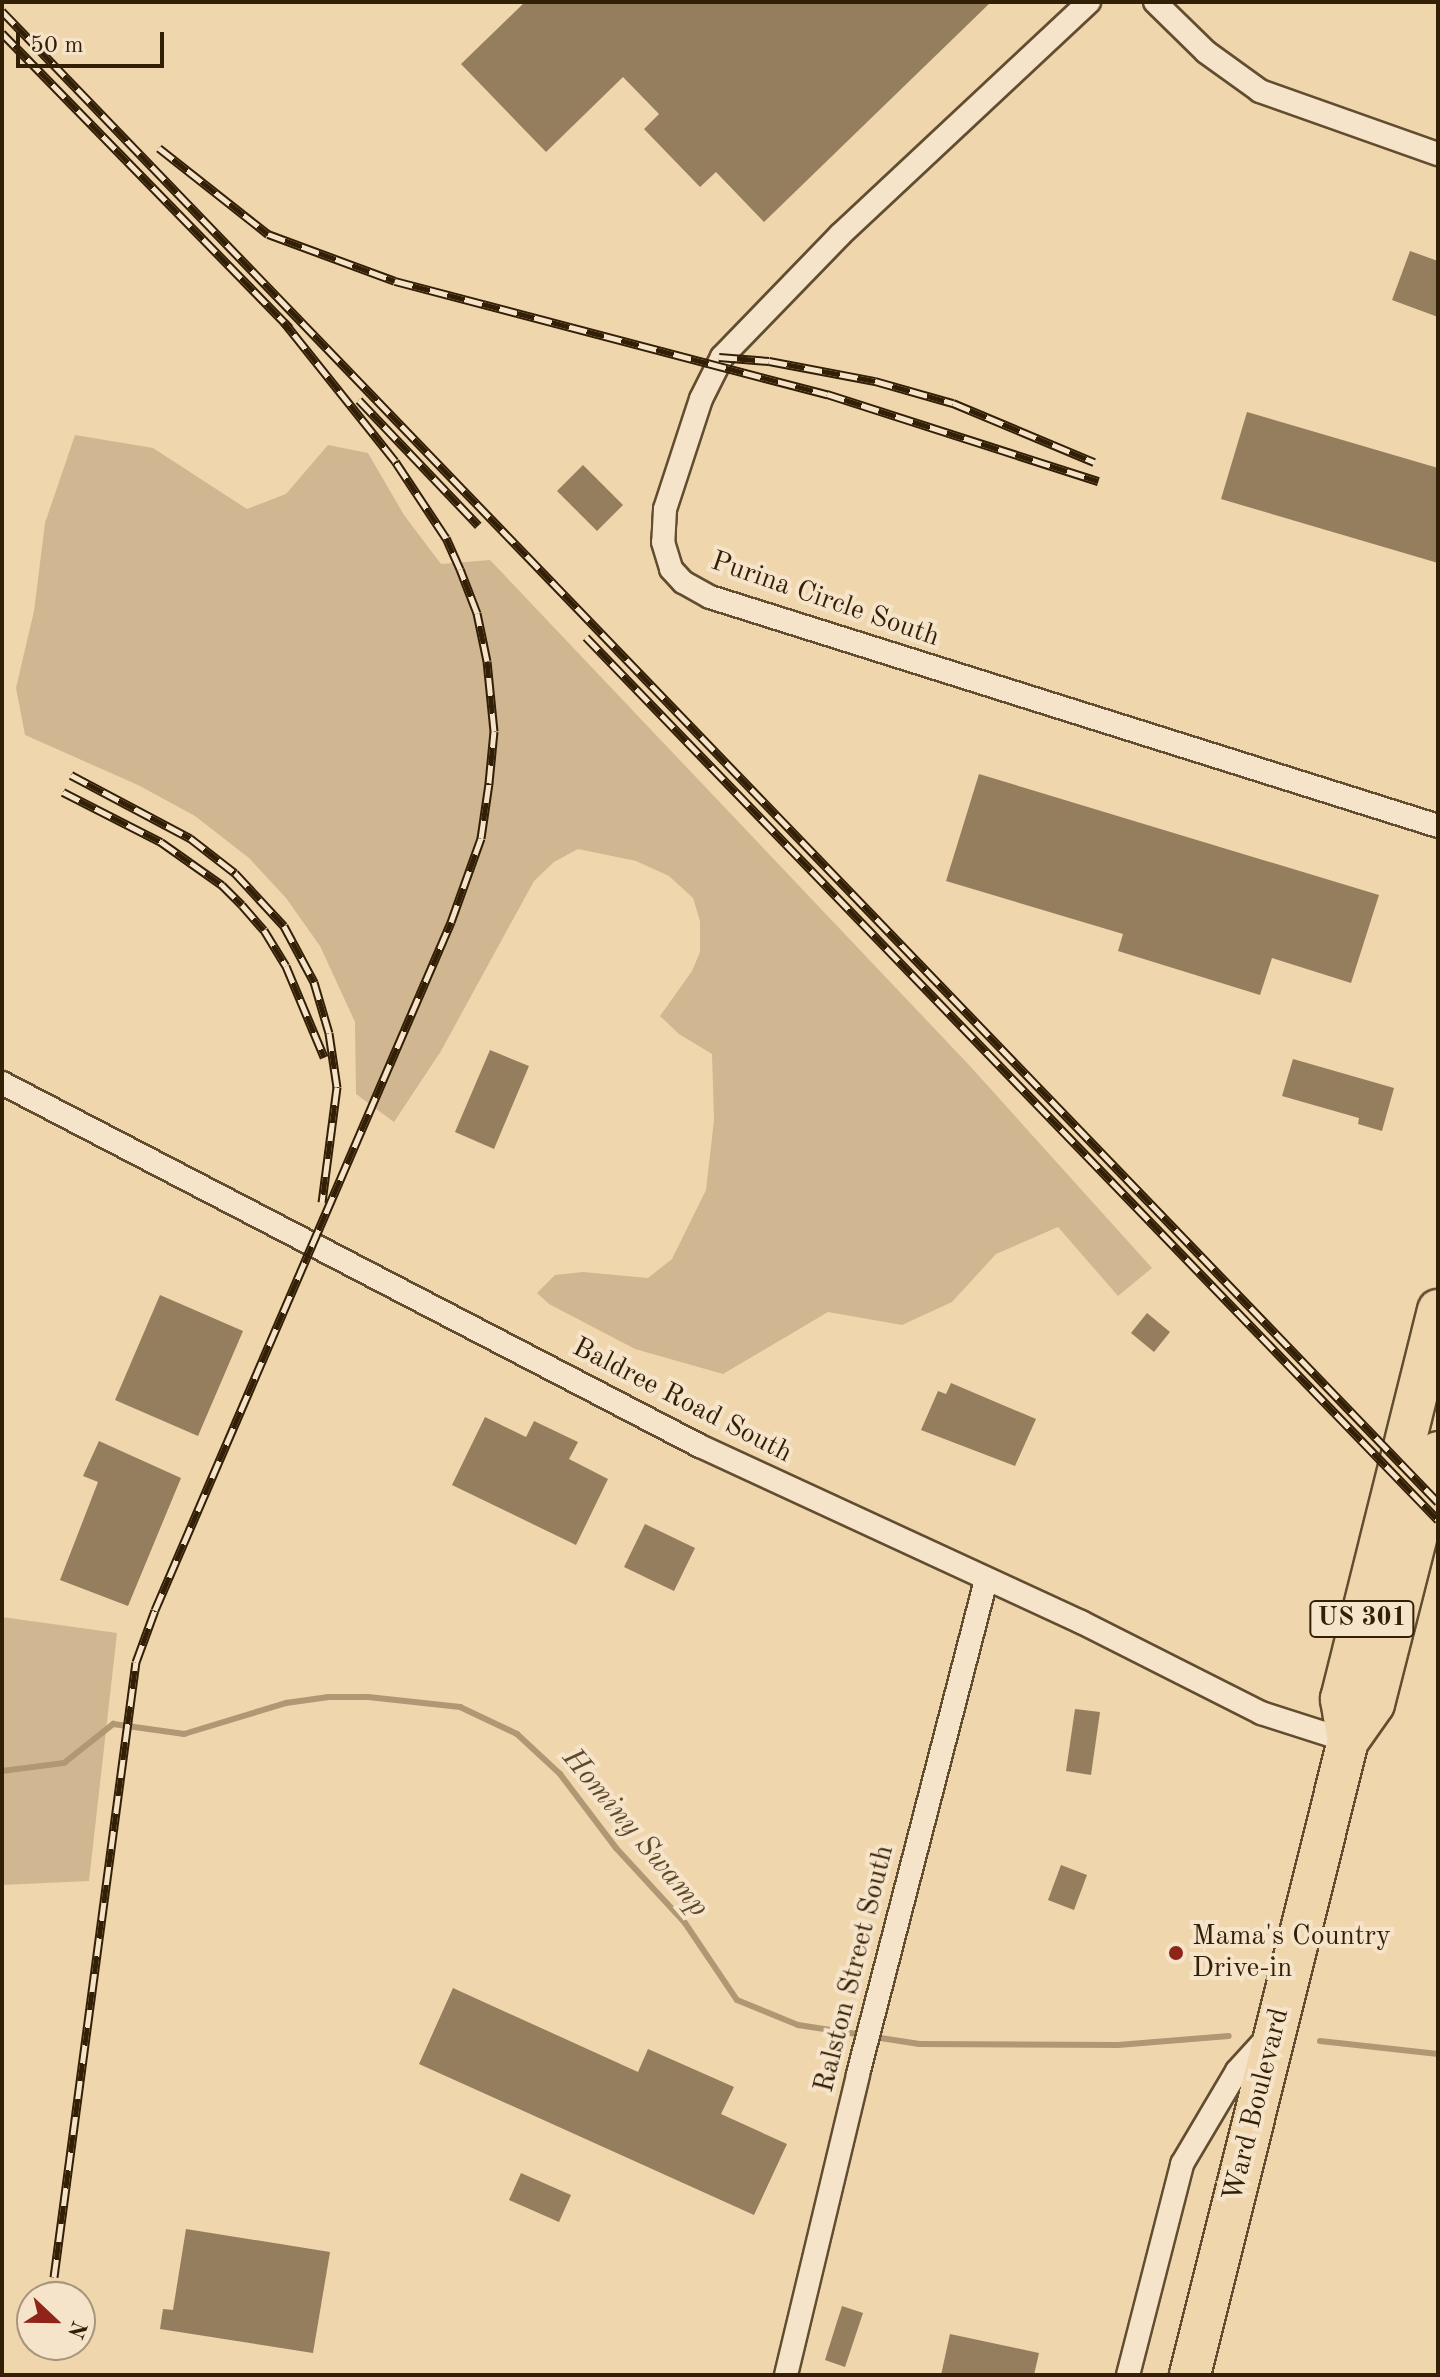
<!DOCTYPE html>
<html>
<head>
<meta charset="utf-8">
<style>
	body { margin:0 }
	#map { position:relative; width:1440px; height:2377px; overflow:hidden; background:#f0d6ad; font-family:"Old Standard TT",serif }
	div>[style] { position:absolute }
	.green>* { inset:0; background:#d0b791 }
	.stream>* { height:6px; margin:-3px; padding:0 3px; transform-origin:3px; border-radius:3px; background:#b09874 }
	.building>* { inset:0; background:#957e5d }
	.roads { filter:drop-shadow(2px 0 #624d30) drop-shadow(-2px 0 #624d30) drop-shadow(0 2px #624d30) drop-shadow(0 -2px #624d30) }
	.street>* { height:22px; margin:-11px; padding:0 11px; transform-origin:11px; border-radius:11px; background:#f5e4ca }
	.highway>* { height:40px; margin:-20px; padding:0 20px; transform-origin:20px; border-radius:20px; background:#f0d6ad }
	.rail>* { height:9px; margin-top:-4.5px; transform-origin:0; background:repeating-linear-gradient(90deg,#f5e4ca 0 18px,#331f06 0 36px); box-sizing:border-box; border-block:2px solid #331f06 }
	.dots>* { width:22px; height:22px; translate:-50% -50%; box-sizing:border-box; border:4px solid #f5e4ca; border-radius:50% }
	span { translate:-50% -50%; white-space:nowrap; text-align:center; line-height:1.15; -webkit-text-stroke:8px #f5e4ca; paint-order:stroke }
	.shield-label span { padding:2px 6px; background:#f5e4ca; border:2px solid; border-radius:6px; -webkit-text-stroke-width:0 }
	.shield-label { font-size:26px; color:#331f06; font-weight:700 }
	.street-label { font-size:28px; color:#331f06 }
	.poi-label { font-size:28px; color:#331f06 }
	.left { translate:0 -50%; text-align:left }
	.water-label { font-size:30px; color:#5f492c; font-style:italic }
	.frame { position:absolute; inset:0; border:4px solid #331f06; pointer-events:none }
	.north { position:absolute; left:16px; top:2281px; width:80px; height:80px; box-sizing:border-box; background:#f5e4ca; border:2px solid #a7957c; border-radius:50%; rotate:112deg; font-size:22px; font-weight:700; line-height:32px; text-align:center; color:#331f06 }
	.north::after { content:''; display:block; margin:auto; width:28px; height:36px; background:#8f2418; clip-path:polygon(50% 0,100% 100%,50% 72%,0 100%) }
	.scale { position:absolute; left:16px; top:32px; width:148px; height:36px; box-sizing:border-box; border:4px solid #331f06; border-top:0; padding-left:10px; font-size:24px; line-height:28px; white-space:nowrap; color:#331f06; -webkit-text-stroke:6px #f5e4ca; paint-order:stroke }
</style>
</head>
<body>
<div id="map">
	<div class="green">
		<i style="clip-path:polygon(75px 435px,153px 448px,247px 509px,286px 494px,328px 445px,368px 453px,404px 515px,441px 564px,490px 560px,969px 1065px,1152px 1268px,1118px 1296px,1058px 1227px,996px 1254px,952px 1302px,902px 1325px,828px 1312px,723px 1374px,635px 1349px,549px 1304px,537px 1293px,555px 1275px,583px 1272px,648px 1278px,672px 1259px,706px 1190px,714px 1120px,712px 1054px,679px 1034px,660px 1016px,692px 971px,700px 952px,700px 921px,693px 898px,669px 876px,636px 861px,578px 849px,554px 862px,534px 881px,441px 1051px,394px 1122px,356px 1094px,355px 1022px,320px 946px,286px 898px,249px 858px,195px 816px,138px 785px,25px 735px,16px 688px,34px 611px,45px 523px)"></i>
		<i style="clip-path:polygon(2px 1617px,117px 1633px,89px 1881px,2px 1885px)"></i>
	</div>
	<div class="stream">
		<i style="left:2px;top:1771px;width:63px;rotate:-7.4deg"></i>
		<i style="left:64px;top:1763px;width:63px;rotate:-38.5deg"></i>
		<i style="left:113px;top:1724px;width:72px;rotate:8deg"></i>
		<i style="left:184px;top:1734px;width:107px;rotate:-16.9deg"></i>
		<i style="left:286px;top:1703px;width:43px;rotate:-7.9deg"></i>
		<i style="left:329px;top:1697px;width:39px"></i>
		<i style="left:368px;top:1697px;width:93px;rotate:6.2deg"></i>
		<i style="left:460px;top:1707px;width:63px;rotate:25.3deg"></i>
		<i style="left:517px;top:1734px;width:59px;rotate:42.9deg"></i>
		<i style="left:560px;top:1774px;width:93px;rotate:52.9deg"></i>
		<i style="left:616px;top:1848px;width:102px;rotate:47.4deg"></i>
		<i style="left:685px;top:1923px;width:93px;rotate:56deg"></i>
		<i style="left:737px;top:2000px;width:66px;rotate:22.3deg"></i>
		<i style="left:798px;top:2025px;width:66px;rotate:8.7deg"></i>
		<i style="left:874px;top:2037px;width:46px;rotate:8.8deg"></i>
		<i style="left:919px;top:2044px;width:199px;rotate:0.3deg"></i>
		<i style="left:1118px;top:2045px;width:111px;rotate:-4.6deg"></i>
		<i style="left:1320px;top:2041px;width:119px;rotate:6.3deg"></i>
	</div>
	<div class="building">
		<i style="clip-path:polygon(525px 2px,991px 2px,764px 222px,716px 172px,700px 187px,644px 129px,659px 114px,623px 77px,546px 152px,461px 64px)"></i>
		<i style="clip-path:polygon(1410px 251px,1438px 261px,1438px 317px,1392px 300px)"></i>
		<i style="clip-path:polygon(1247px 412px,1438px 468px,1438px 563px,1221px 499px)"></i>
		<i style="clip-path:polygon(583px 465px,623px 505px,597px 531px,557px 491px)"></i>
		<i style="clip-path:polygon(979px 774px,1379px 895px,1351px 983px,1272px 958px,1260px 995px,1118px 951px,1123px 934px,946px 881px)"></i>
		<i style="clip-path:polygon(490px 1050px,529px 1066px,494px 1149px,455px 1132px)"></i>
		<i style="clip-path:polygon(1293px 1059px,1394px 1088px,1382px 1131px,1358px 1124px,1359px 1118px,1282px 1096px)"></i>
		<i style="clip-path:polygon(160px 1295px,243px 1331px,198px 1436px,115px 1400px)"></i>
		<i style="clip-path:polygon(1147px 1313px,1170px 1332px,1154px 1352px,1131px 1333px)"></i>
		<i style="clip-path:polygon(951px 1383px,1036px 1419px,1015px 1466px,921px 1430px,938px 1391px,946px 1394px)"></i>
		<i style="clip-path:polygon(485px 1417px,526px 1437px,534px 1421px,578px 1442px,569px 1459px,608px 1479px,576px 1545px,452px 1485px)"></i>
		<i style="clip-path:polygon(99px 1441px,181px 1478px,128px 1606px,60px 1580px,98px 1482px,83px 1476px)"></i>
		<i style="clip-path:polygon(645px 1524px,695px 1548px,674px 1591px,624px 1567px)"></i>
		<i style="clip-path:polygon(1075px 1709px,1100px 1712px,1091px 1775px,1066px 1771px)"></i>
		<i style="clip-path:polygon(1061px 1865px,1087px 1875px,1074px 1910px,1048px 1900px)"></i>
		<i style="clip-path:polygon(453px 1988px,638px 2072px,648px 2049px,734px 2087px,721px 2114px,787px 2144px,754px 2215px,419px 2064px)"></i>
		<i style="clip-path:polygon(521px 2173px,571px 2195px,559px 2222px,509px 2200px)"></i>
		<i style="clip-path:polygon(186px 2229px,330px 2252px,313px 2353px,160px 2329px,163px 2309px,173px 2310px)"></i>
		<i style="clip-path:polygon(842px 2306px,863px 2313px,845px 2367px,825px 2360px)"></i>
		<i style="clip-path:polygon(950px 2334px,1039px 2353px,1034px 2375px,941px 2375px)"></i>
	</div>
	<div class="roads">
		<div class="street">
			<i style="left:1089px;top:2px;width:340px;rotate:136.9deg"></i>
			<i style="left:841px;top:234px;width:171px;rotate:134.1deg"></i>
			<i style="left:722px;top:357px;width:47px;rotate:116.6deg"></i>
			<i style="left:701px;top:399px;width:116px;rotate:108.1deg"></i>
			<i style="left:665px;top:509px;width:33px;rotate:93deg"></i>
			<i style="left:663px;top:542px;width:28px;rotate:73deg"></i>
			<i style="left:671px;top:569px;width:18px;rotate:47deg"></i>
			<i style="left:683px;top:582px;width:31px;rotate:29deg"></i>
			<i style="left:710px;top:597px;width:763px;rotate:17.46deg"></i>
			<i style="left:1155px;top:2px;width:71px;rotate:44.4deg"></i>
			<i style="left:1206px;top:52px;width:67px;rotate:35.8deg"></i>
			<i style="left:1260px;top:91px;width:189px;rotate:19.5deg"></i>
			<i style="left:2px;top:1083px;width:787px;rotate:27.48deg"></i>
			<i style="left:700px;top:1446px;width:420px;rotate:24.8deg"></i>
			<i style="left:1081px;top:1622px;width:202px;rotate:26.8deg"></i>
			<i style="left:1261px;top:1713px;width:91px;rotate:17.8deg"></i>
			<i style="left:786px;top:2375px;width:309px;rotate:-76.5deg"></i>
			<i style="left:858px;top:2074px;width:510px;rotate:-75.47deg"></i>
			<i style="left:1128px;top:2375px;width:218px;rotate:-75.6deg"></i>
			<i style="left:1182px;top:2164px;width:108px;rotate:-59.4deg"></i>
			<i style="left:1237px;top:2071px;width:45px;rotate:-47.7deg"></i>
		</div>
		<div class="highway">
			<i style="left:1348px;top:1741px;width:43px;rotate:-99.5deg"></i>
			<i style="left:1341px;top:1699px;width:401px;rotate:-76deg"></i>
			<i style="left:1190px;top:2375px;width:653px;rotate:-76.01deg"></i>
			<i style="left:1348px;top:1741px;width:45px;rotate:-54.9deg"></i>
			<i style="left:1374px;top:1704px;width:260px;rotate:-75.7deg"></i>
		</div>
	</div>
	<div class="rail">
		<i style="left:2px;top:11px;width:2070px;rotate:46.08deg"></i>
		<i style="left:2px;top:33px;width:412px;rotate:45.7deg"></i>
		<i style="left:159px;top:148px;width:139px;rotate:38.3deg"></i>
		<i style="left:268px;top:234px;width:135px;rotate:20.3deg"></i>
		<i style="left:395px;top:281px;width:447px;rotate:14.7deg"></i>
		<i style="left:827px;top:394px;width:285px;rotate:17.8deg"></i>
		<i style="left:719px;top:357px;width:50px;rotate:4.6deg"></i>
		<i style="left:769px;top:361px;width:108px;rotate:10.7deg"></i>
		<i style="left:875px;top:381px;width:81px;rotate:15.8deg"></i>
		<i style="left:953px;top:403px;width:153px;rotate:22.7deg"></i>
		<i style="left:359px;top:400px;width:173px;rotate:46.4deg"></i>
		<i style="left:586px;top:637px;width:1227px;rotate:46.02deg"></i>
		<i style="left:71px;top:775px;width:135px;rotate:27.9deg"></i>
		<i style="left:190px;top:838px;width:57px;rotate:37.9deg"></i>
		<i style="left:235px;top:873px;width:72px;rotate:47.2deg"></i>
		<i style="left:284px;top:926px;width:64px;rotate:61.8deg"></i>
		<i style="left:314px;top:982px;width:53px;rotate:73.6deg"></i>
		<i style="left:329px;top:1033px;width:55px;rotate:81.6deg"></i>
		<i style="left:337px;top:1087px;width:116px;rotate:97.4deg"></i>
		<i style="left:63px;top:792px;width:110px;rotate:27deg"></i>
		<i style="left:161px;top:842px;width:75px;rotate:35.2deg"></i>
		<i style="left:222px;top:885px;width:28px;rotate:45deg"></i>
		<i style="left:242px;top:905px;width:33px;rotate:49deg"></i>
		<i style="left:264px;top:930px;width:42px;rotate:58.6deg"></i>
		<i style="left:286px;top:966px;width:99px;rotate:67.3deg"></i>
		<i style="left:54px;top:2277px;width:620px;rotate:-82.41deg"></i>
		<i style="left:136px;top:1662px;width:55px;rotate:-69.9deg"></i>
		<i style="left:155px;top:1610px;width:749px;rotate:-66.72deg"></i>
		<i style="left:451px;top:922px;width:89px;rotate:-70.3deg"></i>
		<i style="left:481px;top:838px;width:56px;rotate:-81.7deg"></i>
		<i style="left:489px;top:783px;width:52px;rotate:-84.5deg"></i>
		<i style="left:494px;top:731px;width:70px;rotate:-95.7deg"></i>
		<i style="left:487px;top:661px;width:49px;rotate:-101.8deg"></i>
		<i style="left:477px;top:613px;width:47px;rotate:-111.1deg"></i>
		<i style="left:460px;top:569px;width:34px;rotate:-114deg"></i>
		<i style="left:446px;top:538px;width:92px;rotate:-123.5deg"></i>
		<i style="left:395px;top:461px;width:178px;rotate:-128.6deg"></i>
	</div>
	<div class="dots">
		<i style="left:1176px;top:1953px;background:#8f2418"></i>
	</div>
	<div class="shield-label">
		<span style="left:1362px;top:1619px">US 301</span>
	</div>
	<div class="street-label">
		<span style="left:825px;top:600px;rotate:19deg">Purina Circle South</span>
		<span style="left:682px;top:1401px;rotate:27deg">Baldree Road South</span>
		<span style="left:855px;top:1969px;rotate:-76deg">Ralston Street South</span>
		<span style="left:1257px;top:2105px;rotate:-76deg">Ward Boulevard</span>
	</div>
	<div class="poi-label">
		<span class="left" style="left:1192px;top:1953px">Mama's Country<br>Drive-in</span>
	</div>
	<div class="water-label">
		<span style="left:635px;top:1833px;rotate:50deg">Hominy Swamp</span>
	</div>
	<div class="frame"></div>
	<div class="north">N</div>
	<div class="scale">50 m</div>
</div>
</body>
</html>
